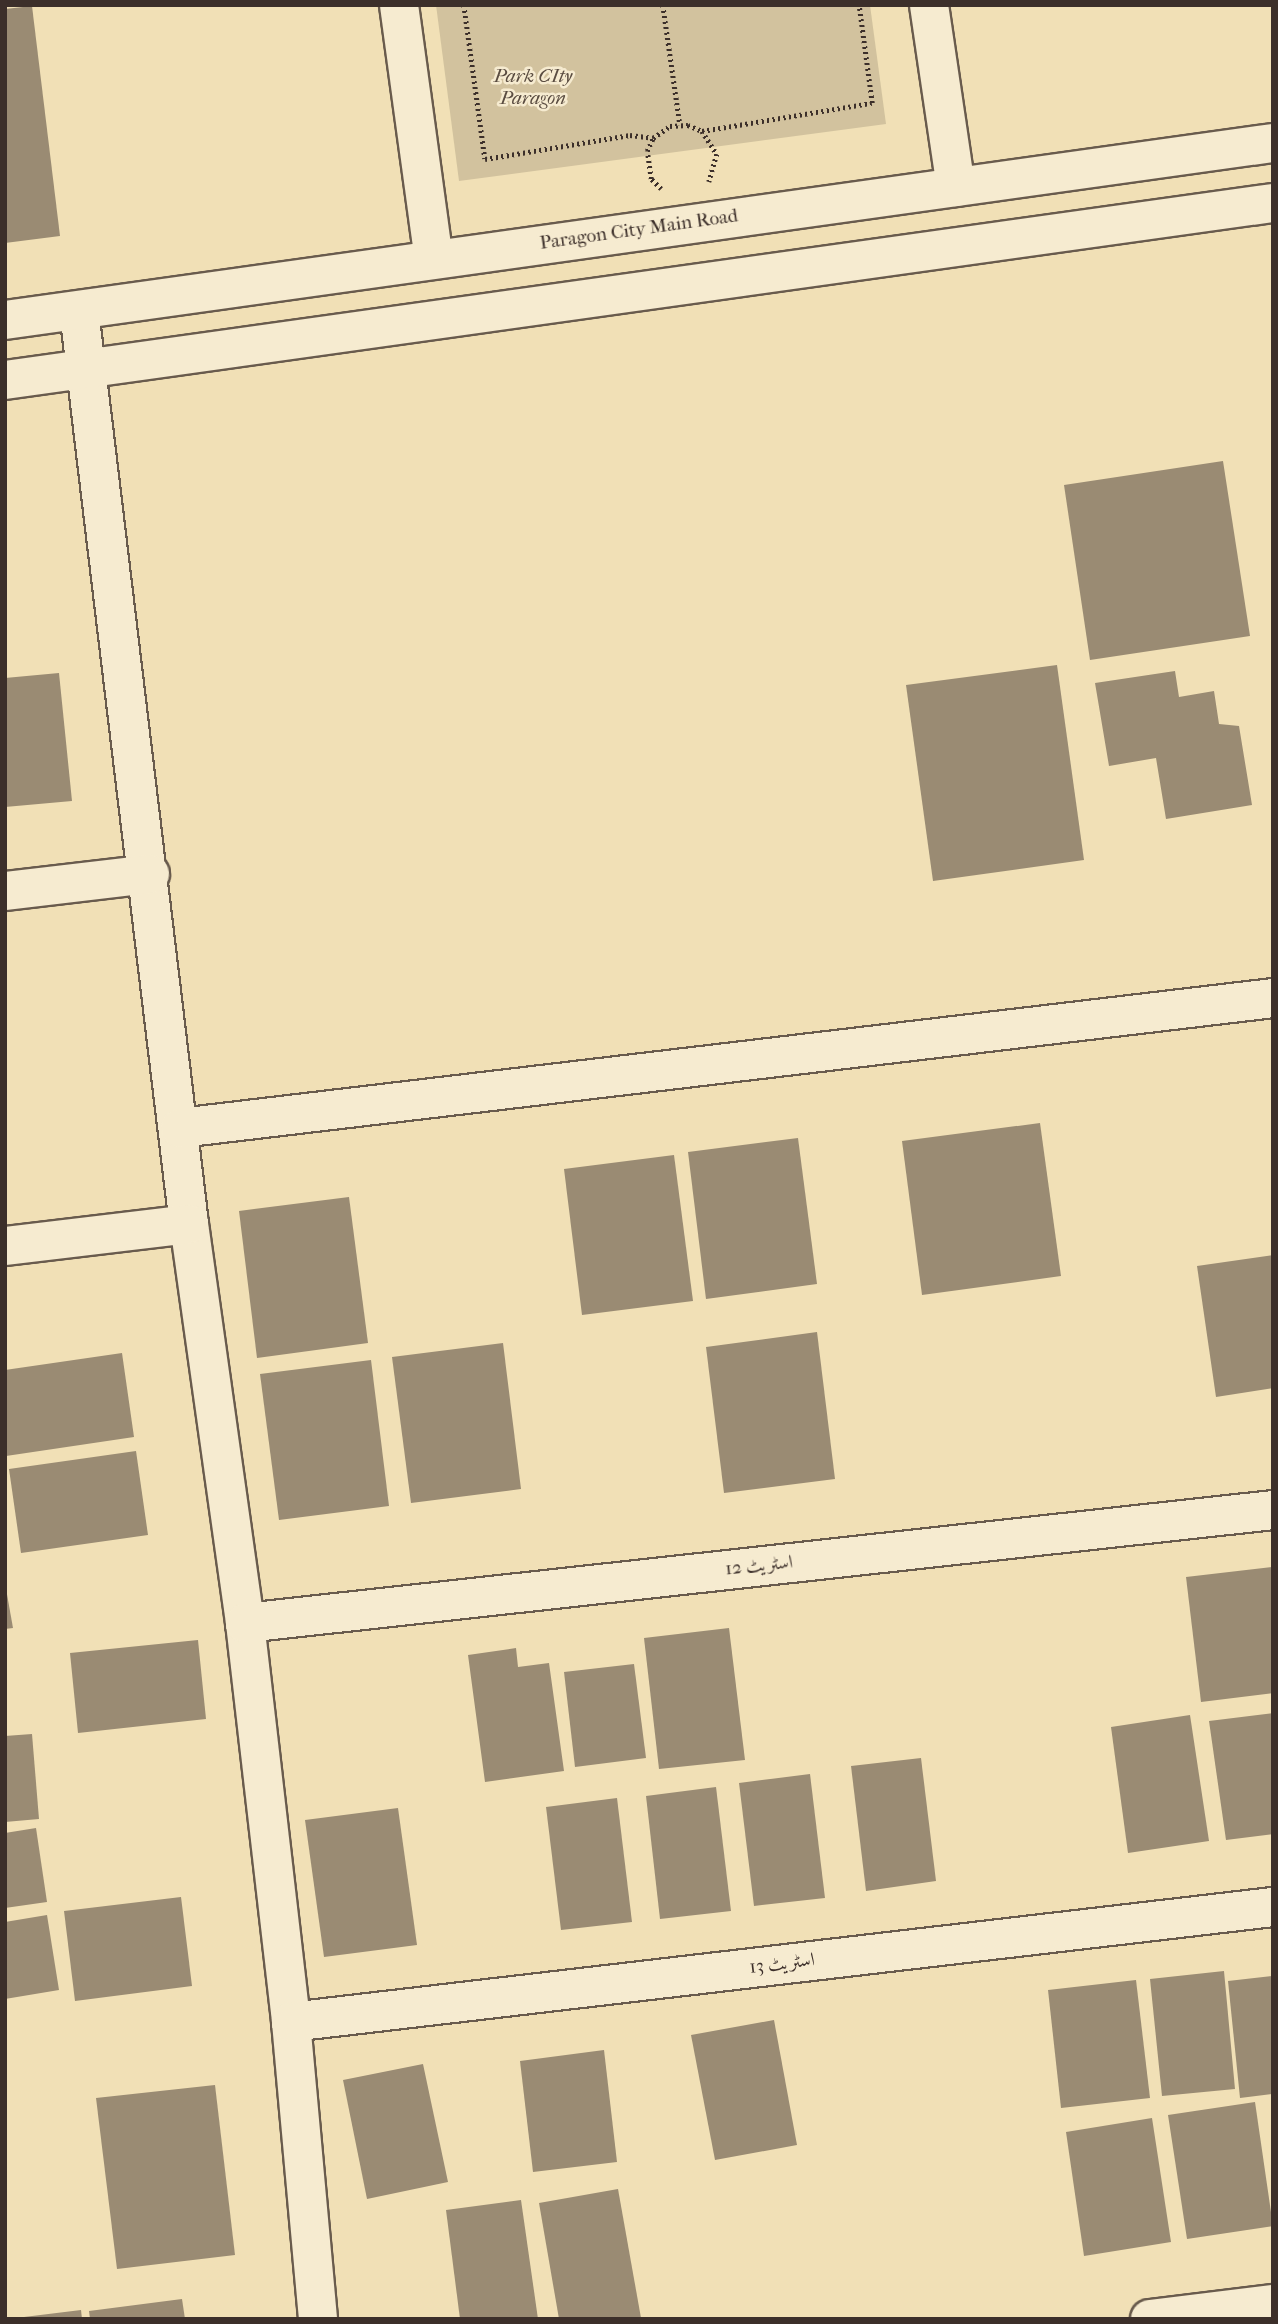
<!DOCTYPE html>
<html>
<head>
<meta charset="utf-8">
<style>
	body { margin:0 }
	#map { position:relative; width:1278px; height:2324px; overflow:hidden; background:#f1e0b6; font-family:"IM FELL French Canon",Amiri,serif }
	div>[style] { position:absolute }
	.green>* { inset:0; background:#d2c29e }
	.building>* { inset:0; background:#9a8b73 }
	.path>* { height:4.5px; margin-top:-2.25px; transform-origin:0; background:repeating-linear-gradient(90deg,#3c2f2a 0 2px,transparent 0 5.5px) }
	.roads { filter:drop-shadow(2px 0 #695b4d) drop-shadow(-2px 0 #695b4d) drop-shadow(0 2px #695b4d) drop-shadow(0 -2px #695b4d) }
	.minor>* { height:38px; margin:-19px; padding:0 19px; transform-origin:19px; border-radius:19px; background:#f6ebd0 }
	span { translate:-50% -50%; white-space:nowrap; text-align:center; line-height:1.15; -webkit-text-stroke:5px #f6ebd0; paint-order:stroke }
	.park-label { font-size:19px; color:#5a4c41; font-style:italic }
	.street-label { font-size:19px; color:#3c2f2a }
	.frame { position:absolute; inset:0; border:7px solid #3c2f2a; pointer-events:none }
</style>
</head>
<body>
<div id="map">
	<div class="green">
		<i style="clip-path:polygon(436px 5px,870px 5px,886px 124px,459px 181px)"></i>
	</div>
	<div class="building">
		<i style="clip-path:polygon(32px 6px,60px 236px,5px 243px,5px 9px)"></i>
		<i style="clip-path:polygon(1223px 461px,1250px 636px,1090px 660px,1064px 485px)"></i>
		<i style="clip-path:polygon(1057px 665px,1084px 860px,933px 881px,906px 685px)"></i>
		<i style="clip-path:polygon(1175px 671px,1179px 697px,1214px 691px,1219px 724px,1239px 726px,1252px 805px,1166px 819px,1156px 758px,1109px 766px,1095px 683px)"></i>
		<i style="clip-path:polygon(59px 673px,72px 801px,5px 807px,5px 678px)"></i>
		<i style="clip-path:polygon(1040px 1123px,1061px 1276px,922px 1295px,902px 1141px)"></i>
		<i style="clip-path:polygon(798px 1138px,817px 1284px,706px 1299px,688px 1152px)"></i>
		<i style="clip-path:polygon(674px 1155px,693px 1301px,582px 1315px,564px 1169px)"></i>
		<i style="clip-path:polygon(349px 1197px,368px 1343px,257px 1358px,239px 1211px)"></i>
		<i style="clip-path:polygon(1273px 1255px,1273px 1388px,1216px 1397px,1197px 1266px)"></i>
		<i style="clip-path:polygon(817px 1332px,835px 1479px,724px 1493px,706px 1347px)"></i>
		<i style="clip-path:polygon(503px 1343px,521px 1489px,411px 1503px,392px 1357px)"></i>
		<i style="clip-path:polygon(122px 1353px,134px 1437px,6px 1456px,5px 1370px)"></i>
		<i style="clip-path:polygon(371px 1360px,389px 1506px,279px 1520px,260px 1374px)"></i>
		<i style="clip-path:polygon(136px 1451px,148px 1535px,21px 1553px,9px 1469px)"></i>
		<i style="clip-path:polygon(1273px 1567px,1273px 1693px,1201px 1702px,1186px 1577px)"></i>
		<i style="clip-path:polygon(5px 1583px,13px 1628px,5px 1629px)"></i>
		<i style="clip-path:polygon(729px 1628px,745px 1760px,659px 1769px,644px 1638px)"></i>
		<i style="clip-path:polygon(198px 1640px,206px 1719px,78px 1733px,70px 1653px)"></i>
		<i style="clip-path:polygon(516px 1648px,518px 1667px,549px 1663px,564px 1771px,485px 1782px,468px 1655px)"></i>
		<i style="clip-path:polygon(634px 1664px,646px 1758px,575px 1767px,564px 1672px)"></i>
		<i style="clip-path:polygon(1273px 1713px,1273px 1834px,1226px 1840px,1209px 1721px)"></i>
		<i style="clip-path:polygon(1190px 1715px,1209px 1841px,1128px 1853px,1111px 1727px)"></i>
		<i style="clip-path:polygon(32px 1734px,39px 1819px,5px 1822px,5px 1736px)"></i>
		<i style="clip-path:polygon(921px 1758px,936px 1881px,866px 1891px,851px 1766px)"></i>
		<i style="clip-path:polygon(810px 1774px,825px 1898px,754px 1906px,739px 1783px)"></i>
		<i style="clip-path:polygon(716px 1787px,731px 1911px,660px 1919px,646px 1796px)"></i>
		<i style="clip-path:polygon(617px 1798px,632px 1922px,561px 1930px,546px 1807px)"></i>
		<i style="clip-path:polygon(398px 1808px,417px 1945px,324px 1957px,305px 1820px)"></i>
		<i style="clip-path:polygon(36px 1828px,47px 1902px,5px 1908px,5px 1833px)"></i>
		<i style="clip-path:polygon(181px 1897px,192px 1986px,75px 2001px,64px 1911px)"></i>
		<i style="clip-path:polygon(47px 1915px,59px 1990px,5px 1999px,5px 1922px)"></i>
		<i style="clip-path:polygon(1224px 1971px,1235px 2089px,1162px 2096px,1150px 1979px)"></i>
		<i style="clip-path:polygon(1273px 1976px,1273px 2094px,1240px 2098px,1228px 1981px)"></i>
		<i style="clip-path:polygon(1136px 1980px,1150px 2098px,1061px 2108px,1048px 1990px)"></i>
		<i style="clip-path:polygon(774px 2020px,797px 2145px,715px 2160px,691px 2035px)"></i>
		<i style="clip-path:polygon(604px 2050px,617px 2162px,533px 2172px,520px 2061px)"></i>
		<i style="clip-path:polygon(423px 2064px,448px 2182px,367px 2199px,343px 2080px)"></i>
		<i style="clip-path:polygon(215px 2085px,235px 2255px,117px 2269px,96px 2098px)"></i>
		<i style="clip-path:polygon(1255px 2102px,1273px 2226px,1187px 2239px,1168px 2115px)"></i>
		<i style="clip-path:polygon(1152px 2118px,1171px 2242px,1084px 2256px,1066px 2132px)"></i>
		<i style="clip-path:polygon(618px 2189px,641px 2318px,559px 2319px,539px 2203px)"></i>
		<i style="clip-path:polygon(521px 2200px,538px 2319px,460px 2319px,446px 2210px)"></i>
		<i style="clip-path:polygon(182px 2299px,185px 2319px,90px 2319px,89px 2311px)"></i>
		<i style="clip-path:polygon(81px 2310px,82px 2319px,25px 2319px,24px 2317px)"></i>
	</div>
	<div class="path">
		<i style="left:464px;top:5px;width:155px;rotate:82.2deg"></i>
		<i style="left:485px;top:159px;width:147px;rotate:-9.4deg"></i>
		<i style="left:630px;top:135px;width:23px;rotate:7deg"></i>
		<i style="left:663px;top:5px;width:121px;rotate:81.9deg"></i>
		<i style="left:702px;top:131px;width:27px;rotate:57deg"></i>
		<i style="left:717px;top:154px;width:29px;rotate:106deg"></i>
		<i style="left:661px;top:189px;width:14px;rotate:-135deg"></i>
		<i style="left:651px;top:179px;width:28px;rotate:-98deg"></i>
		<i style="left:647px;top:151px;width:14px;rotate:-65deg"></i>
		<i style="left:653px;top:138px;width:21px;rotate:-35deg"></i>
		<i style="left:670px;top:126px;width:18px;rotate:-3deg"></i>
		<i style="left:688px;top:125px;width:15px;rotate:23deg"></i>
		<i style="left:702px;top:131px;width:172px;rotate:-9.4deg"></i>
		<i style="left:872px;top:103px;width:99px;rotate:-97.6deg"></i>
	</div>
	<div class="roads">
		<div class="minor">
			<i style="left:399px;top:5px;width:256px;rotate:82.2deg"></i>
			<i style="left:929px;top:5px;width:184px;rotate:81.6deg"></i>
			<i style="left:79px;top:311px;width:920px;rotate:83.13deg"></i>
			<i style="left:189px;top:1224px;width:403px;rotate:82deg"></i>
			<i style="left:245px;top:1623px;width:402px;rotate:83.4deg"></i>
			<i style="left:291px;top:2022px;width:298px;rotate:84.8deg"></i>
			<i style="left:5px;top:320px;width:1280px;rotate:-7.95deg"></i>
			<i style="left:5px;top:380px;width:1280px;rotate:-7.95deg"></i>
			<i style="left:5px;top:891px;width:146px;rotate:-6.7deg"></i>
			<i style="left:180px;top:1128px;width:1101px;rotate:-6.78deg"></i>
			<i style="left:5px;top:1246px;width:185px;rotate:-6.8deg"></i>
			<i style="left:245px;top:1623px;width:1034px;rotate:-6.27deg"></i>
			<i style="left:291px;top:2022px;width:989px;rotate:-6.68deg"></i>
			<i style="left:1150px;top:2319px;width:124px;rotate:-7deg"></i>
		</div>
	</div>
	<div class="park-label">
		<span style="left:533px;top:88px">Park CIty<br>Paragon</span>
	</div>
	<div class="street-label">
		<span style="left:639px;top:230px;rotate:-8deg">Paragon City Main Road</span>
		<span style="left:759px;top:1566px;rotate:-6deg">اسٹریٹ 12</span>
		<span style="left:782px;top:1964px;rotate:-7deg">اسٹریٹ 13</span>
	</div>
	<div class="frame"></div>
</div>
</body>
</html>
